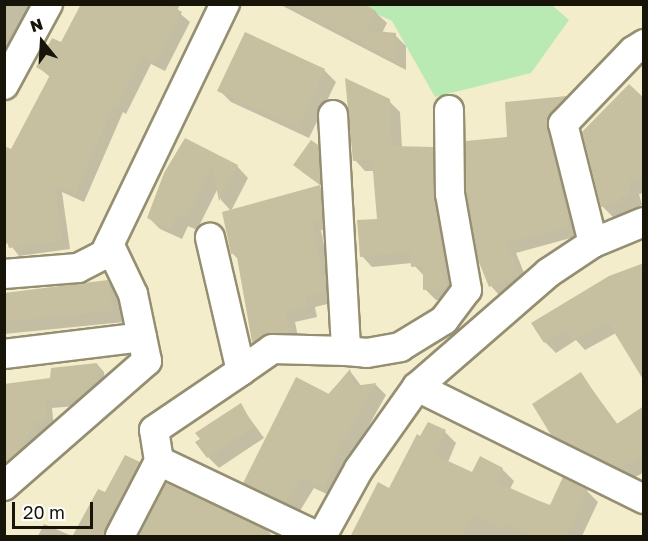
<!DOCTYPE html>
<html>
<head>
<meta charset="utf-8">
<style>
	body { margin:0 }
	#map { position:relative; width:648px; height:541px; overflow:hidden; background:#f4edcc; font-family:"Golos Text",sans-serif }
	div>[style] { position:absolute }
	.green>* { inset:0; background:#b9eab3 }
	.shadow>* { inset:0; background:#0003 }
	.building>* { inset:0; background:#c6c0a0 }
	.roads { filter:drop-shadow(2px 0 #958f71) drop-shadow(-2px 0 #958f71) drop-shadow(0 2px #958f71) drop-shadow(0 -2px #958f71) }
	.minor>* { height:28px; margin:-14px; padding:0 14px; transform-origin:14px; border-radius:14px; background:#fff }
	span { translate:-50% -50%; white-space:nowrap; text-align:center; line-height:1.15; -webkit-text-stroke:4.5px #fff; paint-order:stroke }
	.frame { position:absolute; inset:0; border:6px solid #171409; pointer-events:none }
	.north { position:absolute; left:12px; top:12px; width:60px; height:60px; -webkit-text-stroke:4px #fff; paint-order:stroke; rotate:342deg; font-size:16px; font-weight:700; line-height:24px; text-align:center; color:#171409 }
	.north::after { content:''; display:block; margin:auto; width:21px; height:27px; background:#171409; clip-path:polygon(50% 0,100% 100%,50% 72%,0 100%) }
	.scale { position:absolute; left:12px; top:502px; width:81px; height:27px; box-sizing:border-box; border:3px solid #171409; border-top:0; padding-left:8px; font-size:18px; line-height:21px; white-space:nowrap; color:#171409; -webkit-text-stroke:4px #fff; paint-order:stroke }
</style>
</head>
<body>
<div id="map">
	<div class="green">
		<i style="clip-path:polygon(357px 5px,552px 5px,569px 20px,531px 73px,435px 97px,392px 21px)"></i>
	</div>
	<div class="shadow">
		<i style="clip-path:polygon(4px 4px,32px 4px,4px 62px)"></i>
		<i style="clip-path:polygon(83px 4px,180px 4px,177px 11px,190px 22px,165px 71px,151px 64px,126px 114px,123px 112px,84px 202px,62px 192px,70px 249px,19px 256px,9px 243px,4px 244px,4px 147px,11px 151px,50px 77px,38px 67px,62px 44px)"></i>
		<i style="clip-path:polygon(279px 4px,360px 4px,375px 12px,387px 23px,382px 33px,395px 35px,406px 46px,406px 70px)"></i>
		<i style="clip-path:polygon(246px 34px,325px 71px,336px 82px,309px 138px,231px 102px,219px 90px)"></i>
		<i style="clip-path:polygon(567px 97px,576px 106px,578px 236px,516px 253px,529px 285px,500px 296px,491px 286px,509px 138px,507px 103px)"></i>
		<i style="clip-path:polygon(644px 100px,644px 193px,639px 194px,642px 205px,614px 218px,602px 206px)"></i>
		<i style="clip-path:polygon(389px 101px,400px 112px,402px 148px,432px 148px,443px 159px,457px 299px,436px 300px,425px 289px,425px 277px,412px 263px,372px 267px,362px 256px,379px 220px,374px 171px,365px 171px,355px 160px)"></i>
		<i style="clip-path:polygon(186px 140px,237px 166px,248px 178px,231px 211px,320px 187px,330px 197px,332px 228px,321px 230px,336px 302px,315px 307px,317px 317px,295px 322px,299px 342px,263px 351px,253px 341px,239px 260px,232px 253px,231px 211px,221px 200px,218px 188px,197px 230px,188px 226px,182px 239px,160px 229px,148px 217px)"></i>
		<i style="clip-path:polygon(317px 146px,323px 152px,325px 188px,301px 171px)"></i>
		<i style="clip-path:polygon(610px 277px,616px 333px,585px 350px,576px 340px,556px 353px,545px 342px)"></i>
		<i style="clip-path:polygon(108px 282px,119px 293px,124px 322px,4px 334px,4px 294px)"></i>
		<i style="clip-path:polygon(97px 364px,104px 372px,106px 388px,88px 405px,52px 408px,54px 428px,44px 429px,23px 460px,4px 449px,51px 380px)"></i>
		<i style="clip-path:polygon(350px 371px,362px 387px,375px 384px,386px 395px,340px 477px,335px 498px,314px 488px,298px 514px,257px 494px,245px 482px)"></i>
		<i style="clip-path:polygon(581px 374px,618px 425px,644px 408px,644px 472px,632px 479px,564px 445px,552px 434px)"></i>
		<i style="clip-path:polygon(240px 405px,264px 438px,219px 468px,208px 457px)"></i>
		<i style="clip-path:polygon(445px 432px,456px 443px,448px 462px,473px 474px,502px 469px,514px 481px,510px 489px,550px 507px,587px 491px,598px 502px,582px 536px,352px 536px,390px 490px,421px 438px)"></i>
		<i style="clip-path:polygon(139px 463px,150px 474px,118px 536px,74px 536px,105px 494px)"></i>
		<i style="clip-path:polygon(44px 524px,72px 536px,38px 536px)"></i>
	</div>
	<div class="building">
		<i style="clip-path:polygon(81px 4px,168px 4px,182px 12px,155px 63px,142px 56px,117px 106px,114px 105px,75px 194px,55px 184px,62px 241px,9px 248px,4px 233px,4px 146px,11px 149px,50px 75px,36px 67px,52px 38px,61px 42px)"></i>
		<i style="clip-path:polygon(286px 4px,364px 4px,376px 11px,367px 30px,396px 33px,396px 60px)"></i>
		<i style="clip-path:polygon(245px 32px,325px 69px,298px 128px,217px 91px)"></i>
		<i style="clip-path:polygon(345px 78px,390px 99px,392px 146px,433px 147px,434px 197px,447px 289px,423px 290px,423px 266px,411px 267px,410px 252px,360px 257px,357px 220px,377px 219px,372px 160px,353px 161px)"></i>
		<i style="clip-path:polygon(629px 84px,644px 98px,644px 178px,628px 182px,631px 194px,619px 198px,620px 202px,601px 207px,582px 132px)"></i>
		<i style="clip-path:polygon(567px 96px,551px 113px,547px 127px,569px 227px,507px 243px,520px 275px,489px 287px,478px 260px,466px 192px,466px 141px,507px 137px,505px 102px)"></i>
		<i style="clip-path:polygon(185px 138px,238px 165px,219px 201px,212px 165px,185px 219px,177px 215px,170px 229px,147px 218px,164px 173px)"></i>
		<i style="clip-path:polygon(311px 140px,318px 145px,320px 185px,293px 165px)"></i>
		<i style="clip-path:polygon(320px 185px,322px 218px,312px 220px,326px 292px,306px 297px,308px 307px,286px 312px,290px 333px,272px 333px,252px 342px,236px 252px,231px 254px,222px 212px)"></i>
		<i style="clip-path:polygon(644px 263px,644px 381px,608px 322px,573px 340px,566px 329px,544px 343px,531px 323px,609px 276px)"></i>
		<i style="clip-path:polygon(108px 280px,113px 311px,4px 322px,4px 293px)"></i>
		<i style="clip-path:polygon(97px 363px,99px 381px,87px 384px,88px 391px,80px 398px,45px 401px,47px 421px,36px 422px,19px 451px,4px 464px,4px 384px,50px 378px,51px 368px)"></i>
		<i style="clip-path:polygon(350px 369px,354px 386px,376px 383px,329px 466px,333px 468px,324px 487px,302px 477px,286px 503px,243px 483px,296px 377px,329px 394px)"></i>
		<i style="clip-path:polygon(581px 372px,615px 425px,644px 406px,644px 455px,620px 469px,551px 435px,532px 404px)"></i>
		<i style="clip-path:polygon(241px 403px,254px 427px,207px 458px,195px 442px,200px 439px,195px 433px)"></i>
		<i style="clip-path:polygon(428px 422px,446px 430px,435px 455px,472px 472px,480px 456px,503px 468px,497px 482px,537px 500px,550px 505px,563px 477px,588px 490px,566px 537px,533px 537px,506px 524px,503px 530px,473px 515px,462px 537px,350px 537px,378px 482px,389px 488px,417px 434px,420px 436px)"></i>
		<i style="clip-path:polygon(125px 455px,140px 462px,104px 537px,72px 537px,98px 489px,105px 492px)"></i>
		<i style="clip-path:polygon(166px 483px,267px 530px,273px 537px,138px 537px)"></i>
	</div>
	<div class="roads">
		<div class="minor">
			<i style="left:4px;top:85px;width:92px;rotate:-61.5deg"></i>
			<i style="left:333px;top:115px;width:236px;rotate:86.8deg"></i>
			<i style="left:346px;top:351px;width:21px;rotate:5deg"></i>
			<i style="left:367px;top:353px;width:34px;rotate:-10deg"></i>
			<i style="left:400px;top:347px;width:52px;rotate:-31.5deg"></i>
			<i style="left:444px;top:320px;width:38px;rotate:-53deg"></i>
			<i style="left:467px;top:290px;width:97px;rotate:-100deg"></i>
			<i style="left:450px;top:194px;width:84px;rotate:-90.7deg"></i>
			<i style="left:593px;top:243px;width:123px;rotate:-104.1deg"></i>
			<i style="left:563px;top:124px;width:101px;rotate:-46.2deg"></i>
			<i style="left:633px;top:51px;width:13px;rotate:-32deg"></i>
			<i style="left:4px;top:274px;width:74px;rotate:-4.6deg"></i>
			<i style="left:78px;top:268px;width:29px;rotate:-27deg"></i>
			<i style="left:104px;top:255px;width:279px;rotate:-64.3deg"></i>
			<i style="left:4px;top:354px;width:139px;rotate:-7deg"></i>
			<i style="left:241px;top:371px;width:38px;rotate:-35deg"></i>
			<i style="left:272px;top:349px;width:74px;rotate:1.5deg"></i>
			<i style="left:417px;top:387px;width:253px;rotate:26.3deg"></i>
			<i style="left:159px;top:461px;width:31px;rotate:-99deg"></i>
			<i style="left:154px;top:430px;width:105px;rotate:-34.1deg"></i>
			<i style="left:241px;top:371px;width:137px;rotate:-103.1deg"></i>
			<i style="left:4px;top:486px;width:190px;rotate:-41.2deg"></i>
			<i style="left:147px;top:361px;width:68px;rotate:-101.8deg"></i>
			<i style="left:133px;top:294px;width:55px;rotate:-115.6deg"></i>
			<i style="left:120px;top:536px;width:85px;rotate:-62.5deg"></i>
			<i style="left:159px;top:461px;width:175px;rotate:25.4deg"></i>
			<i style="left:322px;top:536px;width:77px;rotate:-61.1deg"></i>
			<i style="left:359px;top:469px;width:100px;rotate:-54.7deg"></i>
			<i style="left:417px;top:387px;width:174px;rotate:-41deg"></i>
			<i style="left:548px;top:273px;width:54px;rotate:-33.7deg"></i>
			<i style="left:593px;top:243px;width:55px;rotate:-22.4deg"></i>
		</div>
	</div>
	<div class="frame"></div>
	<div class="north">N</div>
	<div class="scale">20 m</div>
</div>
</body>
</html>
